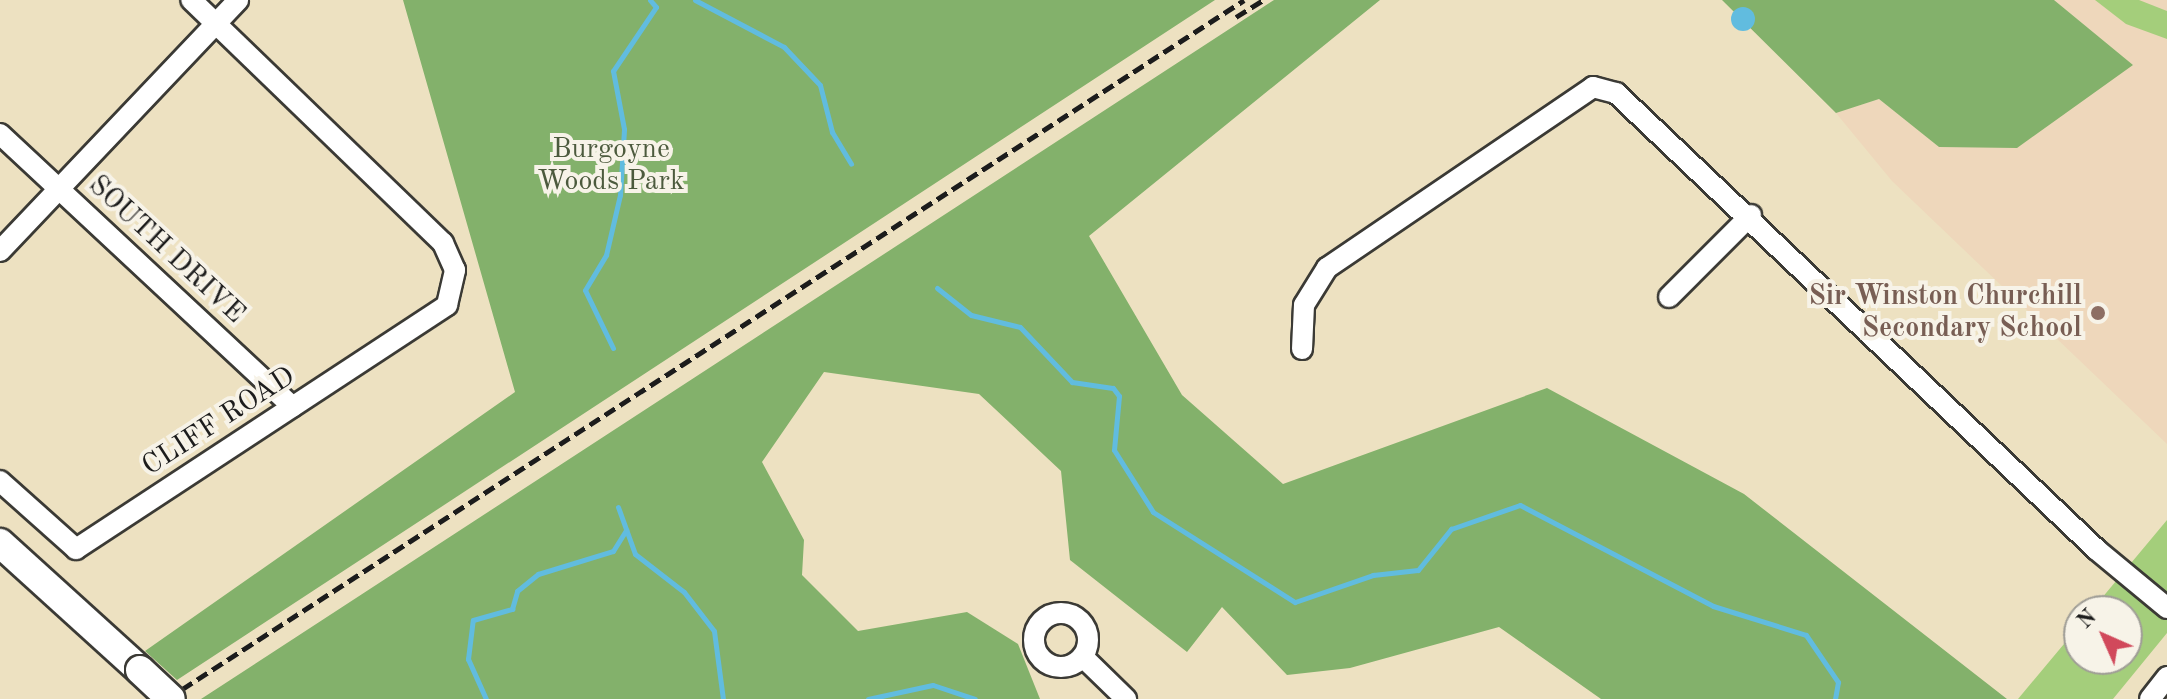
<!DOCTYPE html>
<html>
<head>
<meta charset="utf-8">
<style>
	body { margin:0 }
	#map { position:relative; width:2167px; height:699px; overflow:hidden; background:#ede1c1; font-family:"Old Standard TT",serif }
	div>[style] { position:absolute }
	.built>* { inset:0; background:#eed7bb }
	.green>* { inset:0; background:#a4ce7b }
	.forest>* { inset:0; background:#83b16b }
	.water>* { inset:0; background:#61bcdf }
	.round { border-radius:50% }
	.stream>* { height:5px; margin:-2.5px; padding:0 2.5px; transform-origin:2.5px; border-radius:2.5px; background:#61bcdf }
	.roads { filter:drop-shadow(2px 0 #3b3a35) drop-shadow(-2px 0 #3b3a35) drop-shadow(0 2px #3b3a35) drop-shadow(0 -2px #3b3a35) }
	.minor>* { height:20px; margin:-10px; padding:0 10px; transform-origin:10px; border-radius:10px; background:#fff }
	.minor>.ring { margin:-10px; padding:0; box-sizing:content-box; background:none; border:20px solid #fff; border-radius:50% }
	.secondary>* { height:28px; margin:-14px; padding:0 14px; transform-origin:14px; border-radius:14px; background:#fff }
	.rail>* { height:5px; margin-top:-2.5px; transform-origin:0; background:repeating-linear-gradient(90deg,#1c1c1c 0 12px,transparent 0 18px) }
	.bridges { filter:drop-shadow(2px 0 #3b3a35) drop-shadow(-2px 0 #3b3a35) drop-shadow(0 2px #3b3a35) drop-shadow(0 -2px #3b3a35) }
	.secondary-bridge>* { height:28px; margin:-14px; padding:0 14px; transform-origin:14px; border-radius:14px; background:#fff }
	.dots>* { width:22px; height:22px; translate:-50% -50%; box-sizing:border-box; border:4px solid #f7f3e8; border-radius:50% }
	span { translate:-50% -50%; white-space:nowrap; text-align:center; line-height:1.15; -webkit-text-stroke:8px #f7f3e8; paint-order:stroke }
	.park-label { font-size:28px; color:#4c5a3d }
	.street-label { font-size:28px; color:#1c1c1c }
	.education-label { font-size:28px; color:#785e54; font-weight:700 }
	.right { translate:-100% -50%; text-align:right }
	.north { position:absolute; left:2063px; top:595px; width:80px; height:80px; box-sizing:border-box; background:#f7f3e8; border:2px solid #9f9d96; border-radius:50%; rotate:315deg; font-size:22px; font-weight:700; line-height:32px; text-align:center; color:#1c1c1c }
	.north::after { content:''; display:block; margin:auto; width:28px; height:36px; background:#d1495b; clip-path:polygon(50% 0,100% 100%,50% 72%,0 100%) }
</style>
</head>
<body>
<div id="map">
	<div class="built">
		<i style="clip-path:polygon(2054px 0,2167px 0,2167px 444px,1892px 181px,1836px 113px,1879px 99px,1939px 147px,2133px 65px)"></i>
	</div>
	<div class="green">
		<i style="clip-path:polygon(2095px 0,2139px 0,2167px 11px,2167px 39px,2126px 24px)"></i>
		<i style="clip-path:polygon(2167px 520px,2167px 633px,2113px 699px,2018px 699px,2079px 626px,2079px 659px,2127px 659px,2127px 611px,2091px 611px)"></i>
	</div>
	<div class="forest">
		<i style="clip-path:polygon(403px 0,1215px 0,177px 680px,145px 651px,515px 392px)"></i>
		<i style="clip-path:polygon(1274px 0,1380px 0,1089px 236px,1182px 395px,1283px 484px,1547px 388px,1744px 494px,2007px 699px,1601px 699px,1499px 627px,1350px 668px,1287px 675px,1222px 607px,1187px 652px,1070px 560px,1061px 471px,979px 394px,824px 372px,762px 462px,804px 540px,802px 575px,858px 631px,967px 612px,1018px 644px,1040px 699px,201px 699px)"></i>
		<i style="clip-path:polygon(1722px 0,2054px 0,2133px 65px,2017px 148px,1939px 147px,1879px 99px,1836px 113px)"></i>
	</div>
	<div class="water">
		<i class="round" style="left:1731px;top:7px;width:24px;height:24px"></i>
	</div>
	<div class="stream">
		<i style="left:695px;top:0;width:101px;rotate:27.8deg"></i>
		<i style="left:784px;top:47px;width:52px;rotate:46.5deg"></i>
		<i style="left:820px;top:85px;width:49px;rotate:75.7deg"></i>
		<i style="left:832px;top:132px;width:37px;rotate:59deg"></i>
		<i style="left:937px;top:288px;width:43px;rotate:38.5deg"></i>
		<i style="left:971px;top:315px;width:50px;rotate:13.8deg"></i>
		<i style="left:1020px;top:327px;width:76px;rotate:46.6deg"></i>
		<i style="left:1072px;top:382px;width:41px;rotate:8.3deg"></i>
		<i style="left:1113px;top:388px;width:10px;rotate:53deg"></i>
		<i style="left:1119px;top:396px;width:54px;rotate:95.3deg"></i>
		<i style="left:1114px;top:450px;width:73px;rotate:57.8deg"></i>
		<i style="left:1153px;top:512px;width:168px;rotate:32.4deg"></i>
		<i style="left:1295px;top:602px;width:83px;rotate:-19.1deg"></i>
		<i style="left:1373px;top:575px;width:45px;rotate:-6.3deg"></i>
		<i style="left:1418px;top:570px;width:53px;rotate:-51.2deg"></i>
		<i style="left:1451px;top:529px;width:73px;rotate:-19.2deg"></i>
		<i style="left:1520px;top:505px;width:218px;rotate:27.6deg"></i>
		<i style="left:1713px;top:606px;width:97px;rotate:17.3deg"></i>
		<i style="left:1806px;top:635px;width:57px;rotate:55.8deg"></i>
		<i style="left:1838px;top:682px;width:17px;rotate:100deg"></i>
		<i style="left:613px;top:348px;width:64px;rotate:-115.8deg"></i>
		<i style="left:585px;top:290px;width:41px;rotate:-59deg"></i>
		<i style="left:606px;top:255px;width:62px;rotate:-76.9deg"></i>
		<i style="left:620px;top:195px;width:66px;rotate:-86.5deg"></i>
		<i style="left:624px;top:129px;width:59px;rotate:-100.7deg"></i>
		<i style="left:613px;top:71px;width:77px;rotate:-56.1deg"></i>
		<i style="left:656px;top:7px;width:9px;rotate:-131deg"></i>
		<i style="left:618px;top:507px;width:50px;rotate:70.1deg"></i>
		<i style="left:635px;top:554px;width:62px;rotate:37.8deg"></i>
		<i style="left:684px;top:592px;width:49px;rotate:52.4deg"></i>
		<i style="left:714px;top:631px;width:69px;rotate:82.5deg"></i>
		<i style="left:486px;top:699px;width:44px;rotate:-114.2deg"></i>
		<i style="left:468px;top:659px;width:39px;rotate:-83deg"></i>
		<i style="left:473px;top:620px;width:41px;rotate:-15.8deg"></i>
		<i style="left:512px;top:609px;width:19px;rotate:-74deg"></i>
		<i style="left:517px;top:591px;width:27px;rotate:-39deg"></i>
		<i style="left:538px;top:574px;width:78px;rotate:-17deg"></i>
		<i style="left:613px;top:551px;width:25px;rotate:-58deg"></i>
		<i style="left:868px;top:699px;width:66px;rotate:-12.2deg"></i>
		<i style="left:933px;top:685px;width:44px;rotate:18.4deg"></i>
	</div>
	<div class="roads">
		<div class="minor">
			<i style="left:0;top:134px;width:400px;rotate:43deg"></i>
			<i style="left:0;top:251px;width:346px;rotate:-46.5deg"></i>
			<i style="left:1669px;top:297px;width:116px;rotate:-45deg"></i>
			<i style="left:1302px;top:349px;width:44px;rotate:-87.4deg"></i>
			<i style="left:1304px;top:305px;width:44px;rotate:-58.1deg"></i>
			<i style="left:1327px;top:268px;width:322px;rotate:-34.2deg"></i>
			<i style="left:1593px;top:87px;width:24px;rotate:15deg"></i>
			<i style="left:1616px;top:93px;width:663px;rotate:43.53deg"></i>
			<i style="left:2097px;top:550px;width:91px;rotate:39.6deg"></i>
			<i style="left:0;top:481px;width:102px;rotate:41.8deg"></i>
			<i style="left:76px;top:549px;width:444px;rotate:-33.3deg"></i>
			<i style="left:447px;top:305px;width:36px;rotate:-77deg"></i>
			<i style="left:455px;top:270px;width:30px;rotate:-114deg"></i>
			<i style="left:443px;top:243px;width:350px;rotate:-136deg"></i>
			<i class="ring" style="left:1034px;top:613px;width:34px;height:34px"></i>
			<i style="left:1084px;top:658px;width:59px;rotate:44.3deg"></i>
			<i style="left:2150px;top:699px;width:28px;rotate:-52deg"></i>
		</div>
		<div class="secondary">
			<i style="left:0;top:543px;width:189px;rotate:42.2deg"></i>
		</div>
	</div>
	<div class="rail">
		<i style="left:1236px;top:17px;width:32px;rotate:-32deg"></i>
		<i style="left:167px;top:699px;width:1284px;rotate:-32.98deg"></i>
	</div>
	<div class="bridges">
		<div class="secondary-bridge">
			<i style="left:140px;top:670px;width:42px;rotate:43.1deg"></i>
		</div>
	</div>
	<div class="dots">
		<i style="left:2098px;top:313px;background:#8d6e63"></i>
	</div>
	<div class="park-label">
		<span style="left:611px;top:166px">Burgoyne<br>Woods Park</span>
	</div>
	<div class="street-label">
		<span style="left:166px;top:250px;rotate:43deg">SOUTH DRIVE</span>
		<span style="left:219px;top:422px;rotate:-33deg">CLIFF ROAD</span>
	</div>
	<div class="education-label">
		<span class="right" style="left:2082px;top:313px">Sir Winston Churchill<br>Secondary School</span>
	</div>
	<div class="north">N</div>
</div>
</body>
</html>
